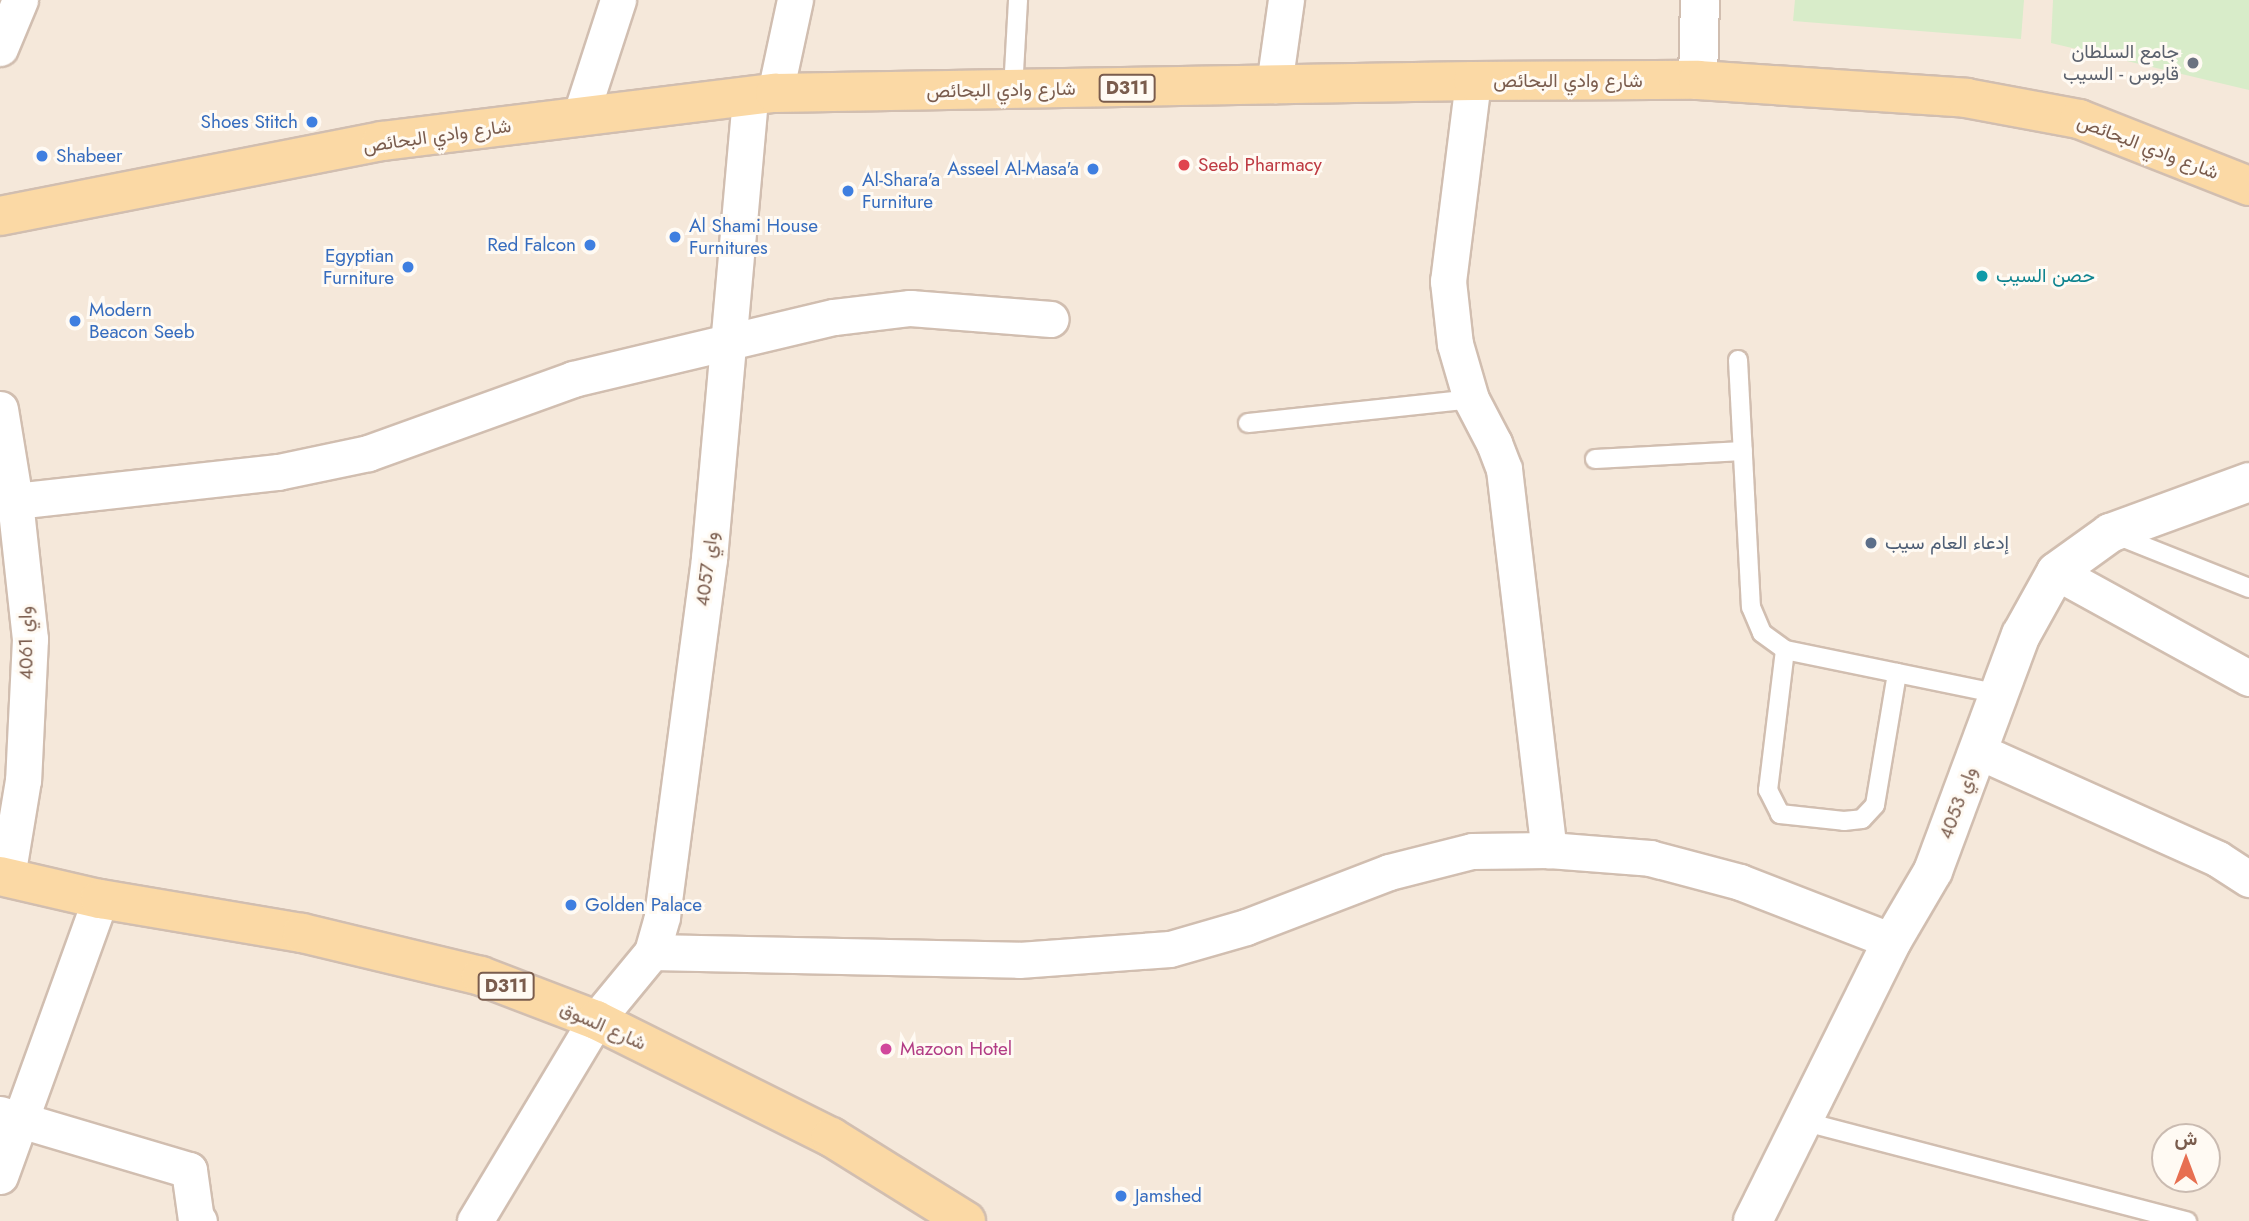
<!DOCTYPE html>
<html>
<head>
<meta charset="utf-8">
<style>
	body { margin:0 }
	#map { position:relative; width:2249px; height:1221px; overflow:hidden; background:#fdf6ec; font-family:Jost,Vazirmatn,sans-serif }
	div>[style] { position:absolute }
	.residential>* { inset:0; background:#f5e8da }
	.green>* { inset:0; background:#d8ecc9 }
	.roads { filter:drop-shadow(2px 0 #d1beb0) drop-shadow(-2px 0 #d1beb0) drop-shadow(0 2px #d1beb0) drop-shadow(0 -2px #d1beb0) }
	.lane>* { height:18px; margin:-9px; padding:0 9px; transform-origin:9px; border-radius:9px; background:#fff }
	.street>* { height:35px; margin:-17.5px; padding:0 17.5px; transform-origin:17.5px; border-radius:17.5px; background:#fff }
	.secondary>* { height:38px; margin:-19px; padding:0 19px; transform-origin:19px; border-radius:19px; background:#fff }
	.primary>* { height:38px; margin:-19px; padding:0 19px; transform-origin:19px; border-radius:19px; background:#fbd9a5 }
	.dots>* { width:19px; height:19px; translate:-50% -50%; box-sizing:border-box; border:4px solid #fffaf3; border-radius:50% }
	span { translate:-50% -50%; white-space:nowrap; text-align:center; line-height:1.15; -webkit-text-stroke:6px #fffaf3; paint-order:stroke }
	.shield-label span { padding:2px 5px; background:#fffaf3; border:2px solid; border-radius:5px; -webkit-text-stroke-width:0 }
	.shield-label { font-size:18px; color:#7a5c4d; font-weight:700 }
	.worship-label { font-size:19px; color:#5b616d }
	.right { translate:-100% -50%; text-align:right }
	.street-label { font-size:19px; color:#7a5c4d }
	.shop-label { font-size:19px; color:#366cbe }
	.left { translate:0 -50%; text-align:left }
	.health-label { font-size:19px; color:#be3a42 }
	.culture-label { font-size:19px; color:#0d838f }
	.service-label { font-size:19px; color:#4e5e75 }
	.hotel-label { font-size:19px; color:#b23c85 }
	.north { position:absolute; left:2151px; top:1123px; width:70px; height:70px; box-sizing:border-box; background:#fffaf3; border:2px solid #cabbb1; border-radius:50%; rotate:0deg; font-size:19px; font-weight:700; line-height:28px; text-align:center; color:#7a5c4d }
	.north::after { content:''; display:block; margin:auto; width:24px; height:32px; background:#e76f51; clip-path:polygon(50% 0,100% 100%,50% 72%,0 100%) }
</style>
</head>
<body>
<div id="map">
	<div class="residential">
		<i style="clip-path:polygon(evenodd,0 0,2249px 0,2249px 1221px,0 1221px,0 0,2165px 1137px,2207px 1137px,2207px 1179px,2165px 1179px,2165px 1137px)"></i>
	</div>
	<div class="green">
		<i style="clip-path:polygon(1795px 0,2024px 0,2021px 39px,1793px 21px)"></i>
		<i style="clip-path:polygon(2053px 0,2249px 0,2249px 90px,2051px 43px)"></i>
	</div>
	<div class="roads">
		<div class="lane">
			<i style="left:1013px;top:90px;width:90px;rotate:-86.8deg"></i>
			<i style="left:1738px;top:360px;width:247px;rotate:87deg"></i>
			<i style="left:1751px;top:607px;width:28px;rotate:67deg"></i>
			<i style="left:1762px;top:633px;width:29px;rotate:36deg"></i>
			<i style="left:1785px;top:650px;width:218px;rotate:11.6deg"></i>
			<i style="left:1248px;top:423px;width:224px;rotate:-6.1deg"></i>
			<i style="left:1595px;top:459px;width:148px;rotate:-3.1deg"></i>
			<i style="left:2116px;top:535px;width:143px;rotate:21.7deg"></i>
			<i style="left:1785px;top:650px;width:141px;rotate:96.9deg"></i>
			<i style="left:1768px;top:790px;width:27px;rotate:63deg"></i>
			<i style="left:1780px;top:814px;width:64px;rotate:6.2deg"></i>
			<i style="left:1844px;top:821px;width:18px;rotate:-6deg"></i>
			<i style="left:1862px;top:819px;width:19px;rotate:-47deg"></i>
			<i style="left:1875px;top:805px;width:134px;rotate:-80.5deg"></i>
			<i style="left:1802px;top:1121px;width:398px;rotate:14.6deg"></i>
		</div>
		<div class="street">
			<i style="left:0;top:48px;width:52px;rotate:-67.4deg"></i>
			<i style="left:1473px;top:81px;width:202px;rotate:97.1deg"></i>
			<i style="left:1448px;top:281px;width:63px;rotate:83.7deg"></i>
			<i style="left:1455px;top:344px;width:57px;rotate:73.8deg"></i>
			<i style="left:1471px;top:399px;width:50px;rotate:62.4deg"></i>
			<i style="left:1494px;top:443px;width:28px;rotate:69deg"></i>
			<i style="left:1504px;top:469px;width:384px;rotate:83.3deg"></i>
			<i style="left:1274px;top:85px;width:86px;rotate:-82deg"></i>
			<i style="left:775px;top:93px;width:95px;rotate:-77.9deg"></i>
			<i style="left:580px;top:117px;width:123px;rotate:-72deg"></i>
			<i style="left:0;top:409px;width:93px;rotate:80.7deg"></i>
			<i style="left:15px;top:501px;width:139px;rotate:83.8deg"></i>
			<i style="left:30px;top:639px;width:141px;rotate:92.8deg"></i>
			<i style="left:23px;top:780px;width:98px;rotate:99.4deg"></i>
			<i style="left:15px;top:501px;width:265px;rotate:-6.3deg"></i>
			<i style="left:278px;top:472px;width:92px;rotate:-11.9deg"></i>
			<i style="left:368px;top:453px;width:218px;rotate:-19.8deg"></i>
			<i style="left:573px;top:379px;width:268px;rotate:-13.4deg"></i>
			<i style="left:834px;top:317px;width:77px;rotate:-6.8deg"></i>
			<i style="left:910px;top:308px;width:141px;rotate:4.5deg"></i>
			<i style="left:2056px;top:572px;width:220px;rotate:28.8deg"></i>
			<i style="left:1978px;top:751px;width:263px;rotate:24.2deg"></i>
			<i style="left:2218px;top:859px;width:37px;rotate:33deg"></i>
			<i style="left:652px;top:952px;width:367px;rotate:1.2deg"></i>
			<i style="left:1019px;top:960px;width:151px;rotate:-4.2deg"></i>
			<i style="left:1170px;top:949px;width:79px;rotate:-16.1deg"></i>
			<i style="left:1246px;top:927px;width:153px;rotate:-21deg"></i>
			<i style="left:1389px;top:872px;width:86px;rotate:-14.2deg"></i>
			<i style="left:1472px;top:851px;width:77px;rotate:-0.7deg"></i>
			<i style="left:1549px;top:850px;width:101px;rotate:4.5deg"></i>
			<i style="left:1650px;top:858px;width:93px;rotate:14.9deg"></i>
			<i style="left:1740px;top:882px;width:163px;rotate:21.2deg"></i>
			<i style="left:0;top:1114px;width:197px;rotate:16.5deg"></i>
			<i style="left:189px;top:1170px;width:50px;rotate:82deg"></i>
			<i style="left:196px;top:1220px;width:3px;rotate:18deg"></i>
			<i style="left:0;top:1176px;width:294px;rotate:-70.1deg"></i>
			<i style="left:475px;top:1221px;width:235px;rotate:-59deg"></i>
			<i style="left:596px;top:1020px;width:88px;rotate:-50.5deg"></i>
			<i style="left:652px;top:952px;width:37px;rotate:-74deg"></i>
			<i style="left:662px;top:916px;width:361px;rotate:-82.5deg"></i>
			<i style="left:709px;top:558px;width:463px;rotate:-84.9deg"></i>
		</div>
		<div class="secondary">
			<i style="left:1698px;top:80px;width:80px;rotate:-88.6deg"></i>
			<i style="left:1753px;top:1221px;width:313px;rotate:-63.6deg"></i>
			<i style="left:1892px;top:941px;width:81px;rotate:-59.6deg"></i>
			<i style="left:1933px;top:871px;width:252px;rotate:-69.6deg"></i>
			<i style="left:2021px;top:635px;width:72px;rotate:-60.9deg"></i>
			<i style="left:2056px;top:572px;width:67px;rotate:-35.8deg"></i>
			<i style="left:2110px;top:533px;width:148px;rotate:-20.1deg"></i>
		</div>
		<div class="primary">
			<i style="left:0;top:216px;width:389px;rotate:-11.1deg"></i>
			<i style="left:382px;top:141px;width:396px;rotate:-7deg"></i>
			<i style="left:775px;top:93px;width:698px;rotate:-0.98deg"></i>
			<i style="left:1473px;top:81px;width:225px;rotate:-0.3deg"></i>
			<i style="left:1698px;top:80px;width:269px;rotate:3.8deg"></i>
			<i style="left:1966px;top:98px;width:115px;rotate:10.5deg"></i>
			<i style="left:2079px;top:119px;width:183px;rotate:21.5deg"></i>
			<i style="left:0;top:876px;width:103px;rotate:13deg"></i>
			<i style="left:100px;top:899px;width:205px;rotate:9.6deg"></i>
			<i style="left:302px;top:933px;width:184px;rotate:13.5deg"></i>
			<i style="left:481px;top:976px;width:123px;rotate:20.9deg"></i>
			<i style="left:596px;top:1020px;width:263px;rotate:26.5deg"></i>
			<i style="left:831px;top:1137px;width:159px;rotate:31.9deg"></i>
		</div>
	</div>
	<div class="dots">
		<i style="left:2193px;top:63px;background:#6b7280"></i>
		<i style="left:312px;top:122px;background:#3f7fe0"></i>
		<i style="left:42px;top:156px;background:#3f7fe0"></i>
		<i style="left:1184px;top:165px;background:#e0444e"></i>
		<i style="left:1093px;top:169px;background:#3f7fe0"></i>
		<i style="left:848px;top:191px;background:#3f7fe0"></i>
		<i style="left:675px;top:237px;background:#3f7fe0"></i>
		<i style="left:590px;top:245px;background:#3f7fe0"></i>
		<i style="left:408px;top:267px;background:#3f7fe0"></i>
		<i style="left:1982px;top:276px;background:#0f9aa8"></i>
		<i style="left:75px;top:321px;background:#3f7fe0"></i>
		<i style="left:1871px;top:543px;background:#5c6f8a"></i>
		<i style="left:571px;top:905px;background:#3f7fe0"></i>
		<i style="left:886px;top:1049px;background:#d1479c"></i>
		<i style="left:1121px;top:1196px;background:#3f7fe0"></i>
	</div>
	<div class="shield-label">
		<span style="left:1127px;top:88px">D311</span>
		<span style="left:506px;top:986px">D311</span>
	</div>
	<div class="worship-label">
		<span class="right" style="left:2179px;top:63px">جامع السلطان<br>قابوس - السيب</span>
	</div>
	<div class="street-label">
		<span style="left:1568px;top:81px">شارع وادي البحائص</span>
		<span style="left:1001px;top:90px;rotate:-1deg">شارع وادي البحائص</span>
		<span style="left:437px;top:136px;rotate:-8deg">شارع وادي البحائص</span>
		<span style="left:2148px;top:147px;rotate:21deg">شارع وادي البحائص</span>
		<span style="left:707px;top:569px;rotate:-83deg">واي 4057</span>
		<span style="left:26px;top:643px;rotate:-91deg">واي 4061</span>
		<span style="left:1958px;top:803px;rotate:-70deg">واي 4053</span>
		<span style="left:603px;top:1026px;rotate:24deg">شارع السوق</span>
	</div>
	<div class="shop-label">
		<span class="right" style="left:298px;top:122px">Shoes Stitch</span>
		<span class="left" style="left:56px;top:156px">Shabeer</span>
		<span class="right" style="left:1079px;top:169px">Asseel Al-Masa'a</span>
		<span class="left" style="left:862px;top:191px">Al-Shara'a<br>Furniture</span>
		<span class="left" style="left:689px;top:237px">Al Shami House<br>Furnitures</span>
		<span class="right" style="left:576px;top:245px">Red Falcon</span>
		<span class="right" style="left:394px;top:267px">Egyptian<br>Furniture</span>
		<span class="left" style="left:89px;top:321px">Modern<br>Beacon Seeb</span>
		<span class="left" style="left:585px;top:905px">Golden Palace</span>
		<span class="left" style="left:1135px;top:1196px">Jamshed</span>
	</div>
	<div class="health-label">
		<span class="left" style="left:1198px;top:165px">Seeb Pharmacy</span>
	</div>
	<div class="culture-label">
		<span class="left" style="left:1996px;top:276px">حصن السيب</span>
	</div>
	<div class="service-label">
		<span class="left" style="left:1885px;top:543px">إدعاء العام سيب</span>
	</div>
	<div class="hotel-label">
		<span class="left" style="left:900px;top:1049px">Mazoon Hotel</span>
	</div>
	<div class="north">ش</div>
</div>
</body>
</html>
